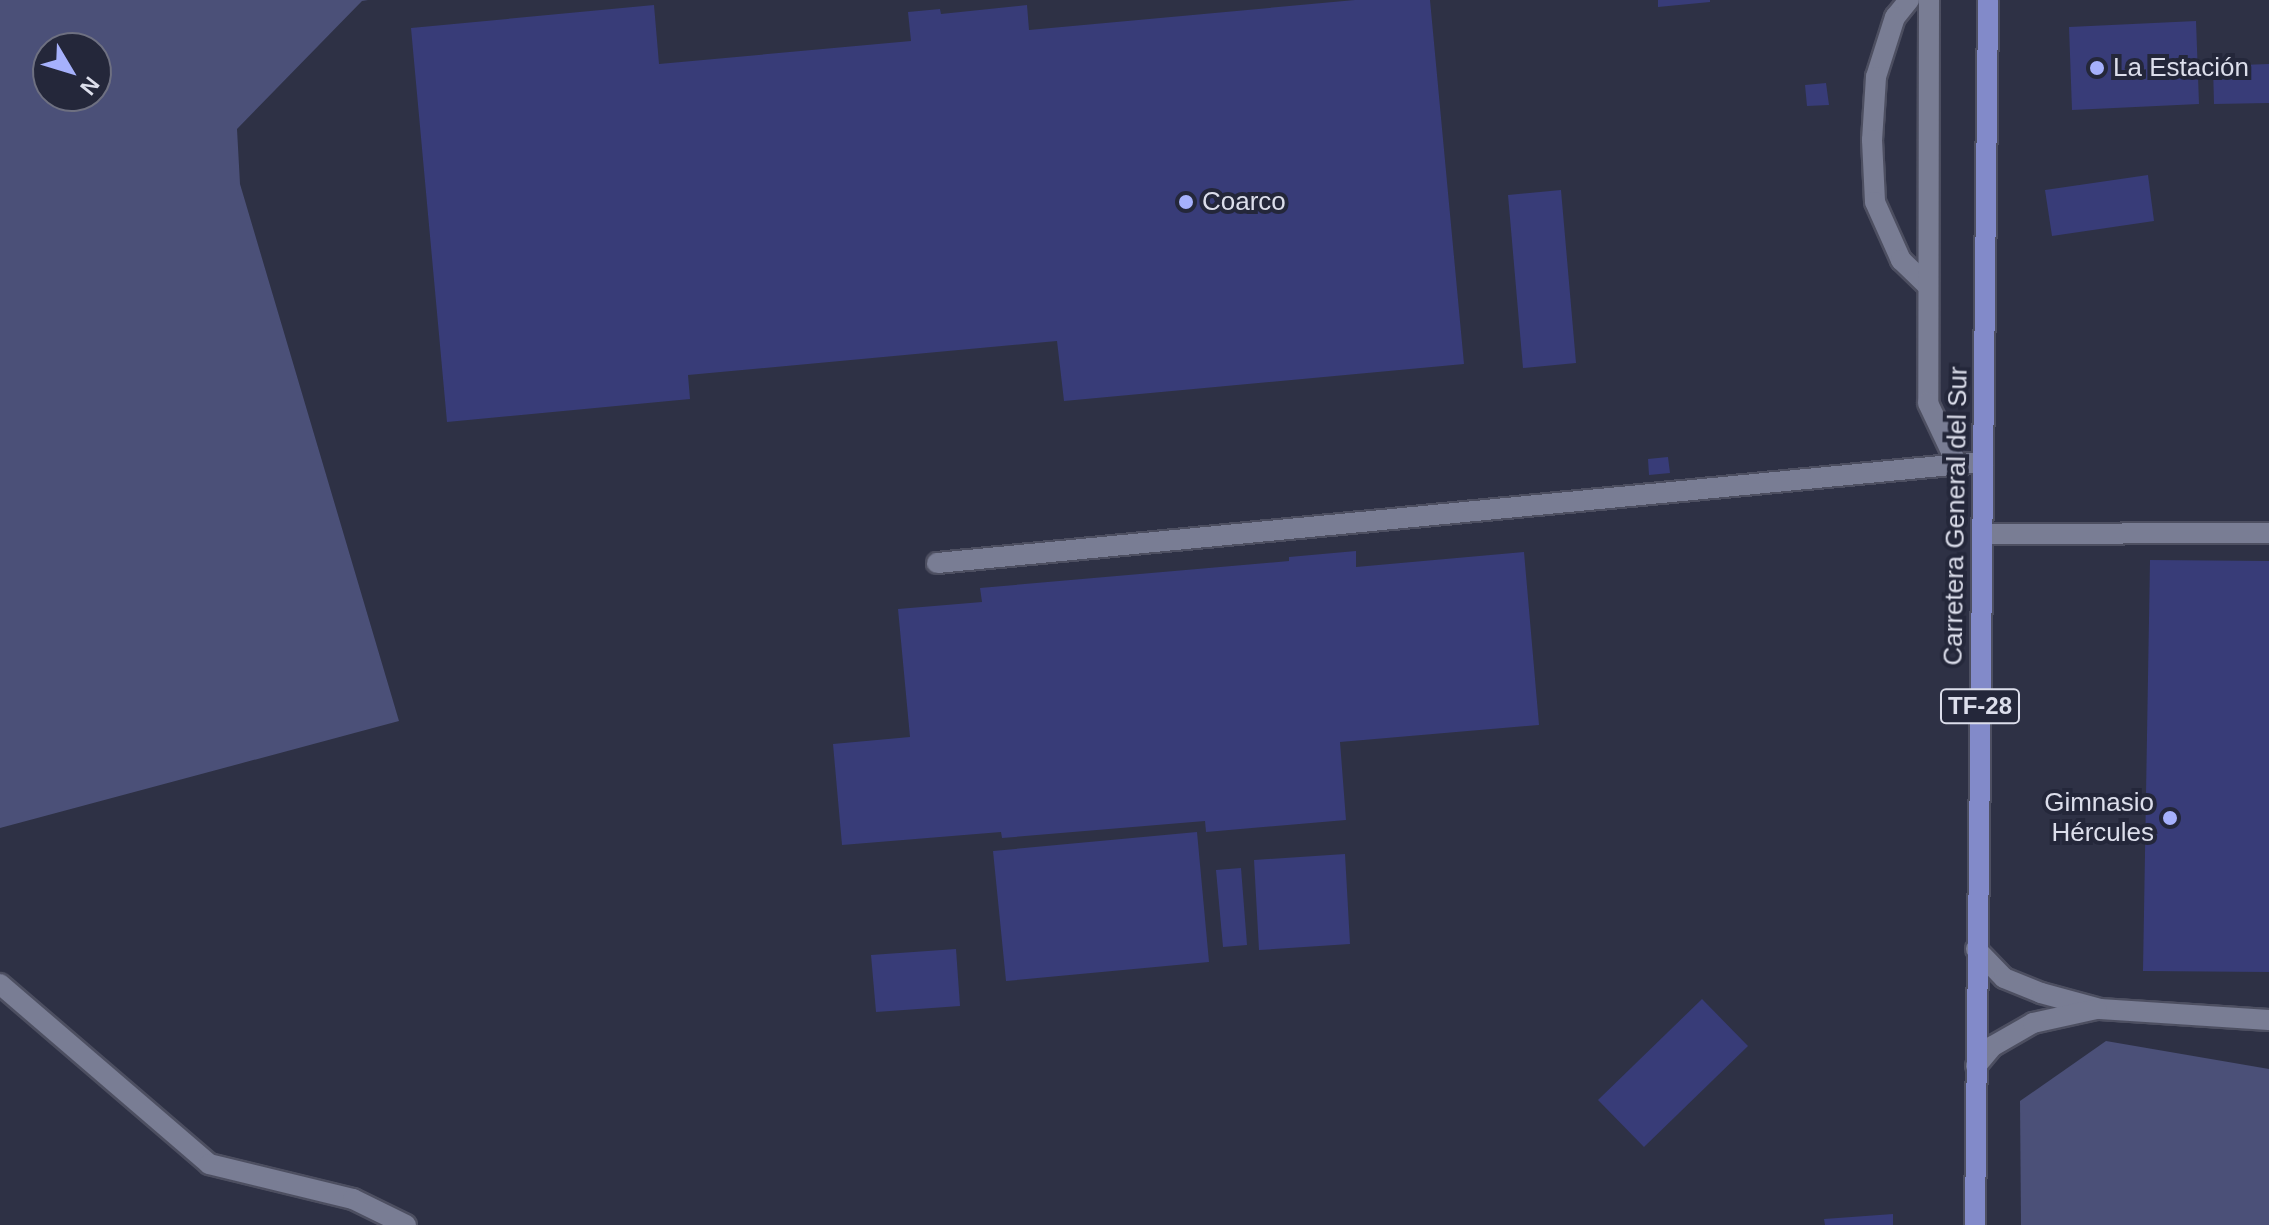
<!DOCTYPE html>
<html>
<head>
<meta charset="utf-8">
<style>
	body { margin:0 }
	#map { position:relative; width:2269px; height:1225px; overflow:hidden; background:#2e3145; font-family:Arial,sans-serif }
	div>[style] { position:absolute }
	.green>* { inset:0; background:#4b5078 }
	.building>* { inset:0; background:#383c78 }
	.roads { filter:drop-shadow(2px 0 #4d4f61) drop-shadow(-2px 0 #4d4f61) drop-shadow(0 2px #4d4f61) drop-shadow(0 -2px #4d4f61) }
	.service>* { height:20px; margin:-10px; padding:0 10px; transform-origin:10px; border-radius:10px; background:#797d94 }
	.minor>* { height:20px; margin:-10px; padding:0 10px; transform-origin:10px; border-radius:10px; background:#797d94 }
	.primary>* { height:20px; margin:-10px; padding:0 10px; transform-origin:10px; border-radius:10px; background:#828ac9 }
	.dots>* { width:22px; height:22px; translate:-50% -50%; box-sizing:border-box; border:4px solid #24273a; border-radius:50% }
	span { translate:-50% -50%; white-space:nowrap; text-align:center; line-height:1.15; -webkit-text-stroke:8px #24273a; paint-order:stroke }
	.shield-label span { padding:2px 6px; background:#24273a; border:2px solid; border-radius:6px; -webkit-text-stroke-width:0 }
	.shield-label { font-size:24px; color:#dcdeeb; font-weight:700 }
	.poi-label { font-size:26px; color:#dcdeeb }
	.left { translate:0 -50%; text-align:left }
	.right { translate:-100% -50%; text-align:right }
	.street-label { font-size:26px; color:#dcdeeb }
	.north { position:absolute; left:32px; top:32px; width:80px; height:80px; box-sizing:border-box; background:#24273a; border:2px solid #6e7081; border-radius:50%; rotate:128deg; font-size:22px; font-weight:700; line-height:32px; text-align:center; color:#dcdeeb }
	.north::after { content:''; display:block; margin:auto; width:28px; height:36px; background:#a6b1fc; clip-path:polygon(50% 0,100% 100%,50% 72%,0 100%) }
</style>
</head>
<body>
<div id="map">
	<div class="green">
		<i style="clip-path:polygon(evenodd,0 0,368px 0,362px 1px,237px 129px,240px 184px,399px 721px,0 828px,0 0,96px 48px,96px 96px,48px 96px,48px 48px,96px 48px)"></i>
		<i style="clip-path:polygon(2106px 1041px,2269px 1069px,2269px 1225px,2021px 1225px,2020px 1101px)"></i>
	</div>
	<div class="building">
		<i style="clip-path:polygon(1355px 0,1430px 0,1464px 364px,1064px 401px,1057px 341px,688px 375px,690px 399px,447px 422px,411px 28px,654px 5px,659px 64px,911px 41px,908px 12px,940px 9px,941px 14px,1027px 5px,1029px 30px)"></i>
		<i style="clip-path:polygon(1658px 0,1710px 0,1710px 2px,1658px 7px)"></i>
		<i style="clip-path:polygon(2196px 21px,2199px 104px,2072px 110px,2069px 27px)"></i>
		<i style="clip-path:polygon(2269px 64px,2269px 103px,2214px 104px,2213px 66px)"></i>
		<i style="clip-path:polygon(1826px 83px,1829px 105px,1807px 106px,1805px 85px)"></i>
		<i style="clip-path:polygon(2148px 175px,2154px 221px,2052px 236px,2045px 190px)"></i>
		<i style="clip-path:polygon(1561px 190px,1576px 363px,1523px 368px,1508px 195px)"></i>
		<i style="clip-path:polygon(1668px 457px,1670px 473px,1649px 475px,1648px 459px)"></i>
		<i style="clip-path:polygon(1356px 551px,1356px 567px,1524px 552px,1539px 725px,1340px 742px,1346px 820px,1206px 832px,1205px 821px,1002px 838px,1001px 832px,842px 845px,833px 744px,910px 737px,898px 609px,982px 602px,980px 588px,1289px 561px,1289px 557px)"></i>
		<i style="clip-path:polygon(2150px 560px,2269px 561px,2269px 972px,2143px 971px)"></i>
		<i style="clip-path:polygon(1197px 832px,1209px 962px,1006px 981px,993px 851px)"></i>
		<i style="clip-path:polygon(1345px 854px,1350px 944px,1259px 950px,1254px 860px)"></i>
		<i style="clip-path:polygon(1241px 868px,1247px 945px,1223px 947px,1216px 870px)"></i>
		<i style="clip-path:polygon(956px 949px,960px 1006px,876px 1012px,871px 955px)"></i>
		<i style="clip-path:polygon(1702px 999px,1748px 1046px,1644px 1147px,1598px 1100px)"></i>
		<i style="clip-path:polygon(1893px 1214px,1893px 1225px,1825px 1225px,1824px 1219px)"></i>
	</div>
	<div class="roads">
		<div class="service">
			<i style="left:1909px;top:0;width:22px;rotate:129deg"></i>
			<i style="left:1895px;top:17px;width:63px;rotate:107.6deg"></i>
			<i style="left:1876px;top:77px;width:63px;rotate:93.6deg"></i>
			<i style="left:1872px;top:140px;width:62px;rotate:87.2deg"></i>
			<i style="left:1875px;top:202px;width:64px;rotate:65.9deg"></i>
			<i style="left:1901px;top:260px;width:37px;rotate:44deg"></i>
			<i style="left:1929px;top:0;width:403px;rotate:90.1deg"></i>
			<i style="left:1928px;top:403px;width:68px;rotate:64.6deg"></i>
			<i style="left:937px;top:563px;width:1051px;rotate:-5.52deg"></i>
			<i style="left:0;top:984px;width:276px;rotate:40.7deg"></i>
			<i style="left:209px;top:1164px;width:148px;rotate:13.7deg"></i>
		</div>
		<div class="minor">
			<i style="left:1982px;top:534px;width:287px;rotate:-0.2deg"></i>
			<i style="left:1976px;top:949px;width:40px;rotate:46deg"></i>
			<i style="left:2004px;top:978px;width:40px;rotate:22deg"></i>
			<i style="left:2041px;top:993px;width:61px;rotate:15.2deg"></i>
			<i style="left:2100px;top:1009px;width:169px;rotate:3.7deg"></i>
			<i style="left:1976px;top:1066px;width:26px;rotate:-50deg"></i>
			<i style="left:1993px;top:1046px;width:46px;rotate:-29.9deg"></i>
			<i style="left:2033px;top:1023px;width:65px;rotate:-12.5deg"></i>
			<i style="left:353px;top:1199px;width:59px;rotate:26.1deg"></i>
		</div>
		<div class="primary">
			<i style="left:1975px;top:1225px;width:1225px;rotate:-89.39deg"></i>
		</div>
	</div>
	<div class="dots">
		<i style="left:2097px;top:68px;background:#a6b1fc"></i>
		<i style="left:1186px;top:202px;background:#a6b1fc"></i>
		<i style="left:2170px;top:818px;background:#a6b1fc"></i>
	</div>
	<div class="shield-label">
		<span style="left:1980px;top:706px">TF-28</span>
	</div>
	<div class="poi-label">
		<span class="left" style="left:2113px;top:68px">La Estación</span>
		<span class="left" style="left:1202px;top:202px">Coarco</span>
		<span class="right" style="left:2154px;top:818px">Gimnasio<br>Hércules</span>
	</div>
	<div class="street-label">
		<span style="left:1956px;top:516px;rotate:-89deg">Carretera General del Sur</span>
	</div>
	<div class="north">N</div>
</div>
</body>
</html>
